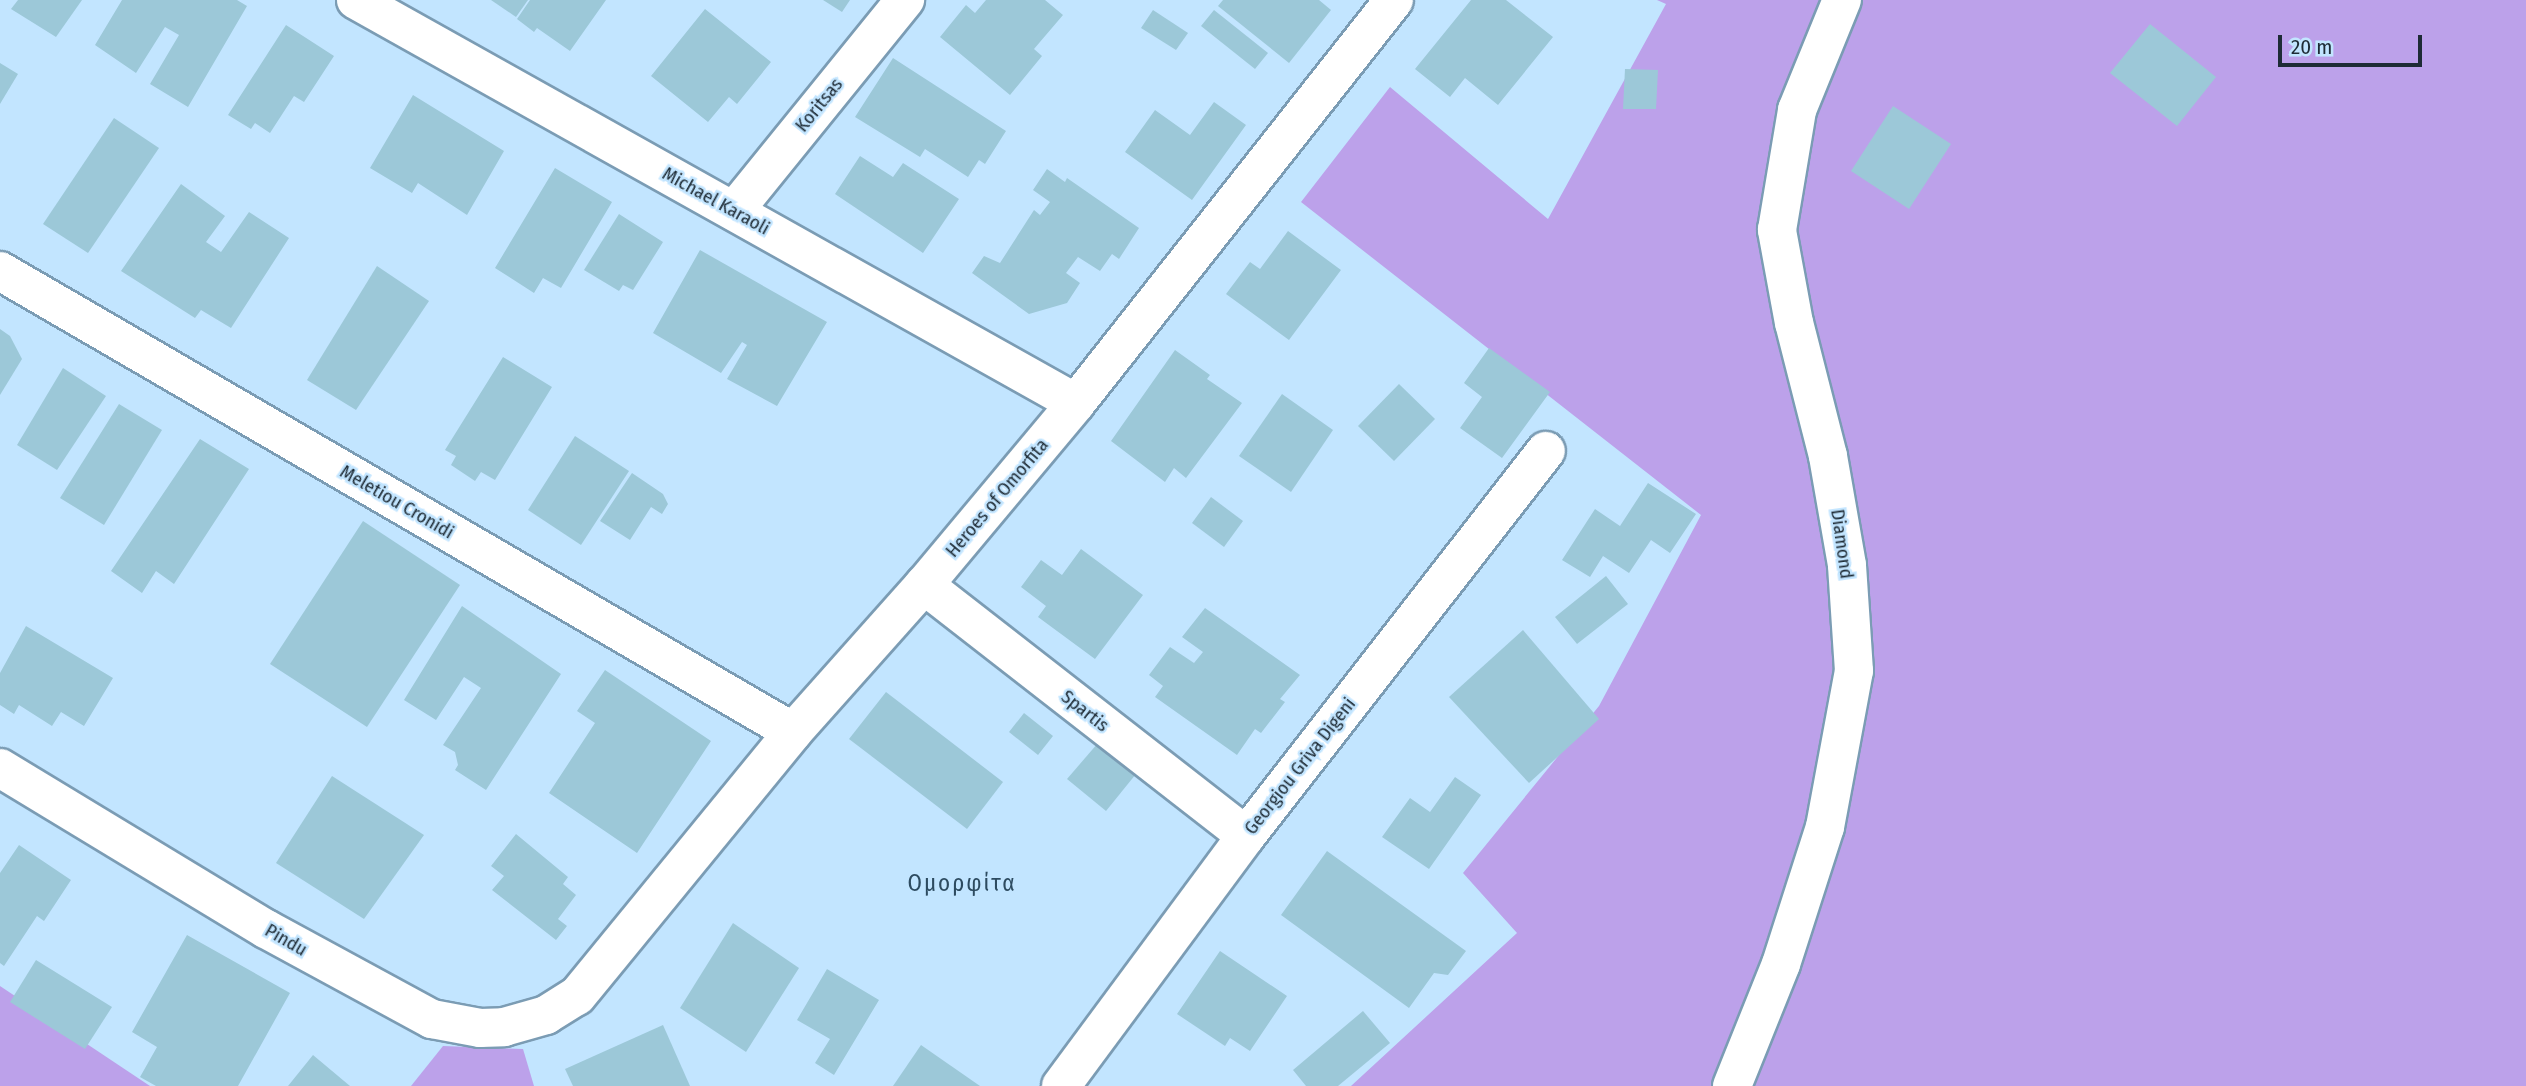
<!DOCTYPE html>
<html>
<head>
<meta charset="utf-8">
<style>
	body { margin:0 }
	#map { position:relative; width:2526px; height:1086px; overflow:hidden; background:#c2e5ff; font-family:"Fira Sans Condensed",sans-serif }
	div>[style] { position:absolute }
	.green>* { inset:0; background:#bca1ea }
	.building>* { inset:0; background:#9cc8d8 }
	.roads { filter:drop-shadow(2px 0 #7b9cb4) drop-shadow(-2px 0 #7b9cb4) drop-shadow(0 2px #7b9cb4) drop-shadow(0 -2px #7b9cb4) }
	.minor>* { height:38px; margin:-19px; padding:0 19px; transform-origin:19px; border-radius:19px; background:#fff }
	span { translate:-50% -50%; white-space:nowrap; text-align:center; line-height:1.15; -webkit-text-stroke:5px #c2e5ff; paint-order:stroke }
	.street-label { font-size:19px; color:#1e2b35 }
	.quarter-label { font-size:23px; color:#2d4b60; letter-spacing:2px }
	.scale { position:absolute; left:2278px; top:35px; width:144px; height:32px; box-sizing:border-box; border:4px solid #1e2b35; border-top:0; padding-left:9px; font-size:21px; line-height:24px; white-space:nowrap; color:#1e2b35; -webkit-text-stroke:5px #c2e5ff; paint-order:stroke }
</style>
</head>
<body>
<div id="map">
	<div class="green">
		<i style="clip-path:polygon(1657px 0,2526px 0,2526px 1086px,1351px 1086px,1517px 933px,1463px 873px,1599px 706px,1701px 515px,1301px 202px,1390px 87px,1548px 219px,1666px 4px)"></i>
		<i style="clip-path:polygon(0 986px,150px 1086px,0 1086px)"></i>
		<i style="clip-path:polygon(443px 1046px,523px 1049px,534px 1086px,411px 1086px)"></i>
	</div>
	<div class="building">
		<i style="clip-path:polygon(18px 0,82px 0,56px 37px,11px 9px)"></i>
		<i style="clip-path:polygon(122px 0,237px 0,247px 6px,188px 107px,150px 84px,179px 35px,165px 27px,136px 73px,95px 45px)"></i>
		<i style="clip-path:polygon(491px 0,528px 0,516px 17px)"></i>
		<i style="clip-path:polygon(530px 0,606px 0,570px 51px,537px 28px,534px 32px,517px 19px)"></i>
		<i style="clip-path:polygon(823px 0,850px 0,842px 12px)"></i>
		<i style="clip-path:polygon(986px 0,1045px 0,1063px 15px,1034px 49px,1042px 56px,1010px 95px,940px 37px,966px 5px,975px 13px)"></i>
		<i style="clip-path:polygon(1223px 0,1319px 0,1331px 10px,1289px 63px,1218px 6px)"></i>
		<i style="clip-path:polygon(1471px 0,1506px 0,1553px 37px,1498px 105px,1465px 78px,1450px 97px,1415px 69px)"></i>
		<i style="clip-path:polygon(705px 9px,771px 62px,737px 104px,729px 97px,708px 122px,651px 76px)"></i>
		<i style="clip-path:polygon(1153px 10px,1188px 33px,1176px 50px,1141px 28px)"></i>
		<i style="clip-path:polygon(1214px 10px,1268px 53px,1255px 69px,1201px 26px)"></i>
		<i style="clip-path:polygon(2150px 24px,2216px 77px,2177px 126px,2110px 73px)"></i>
		<i style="clip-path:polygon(286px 25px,334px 56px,304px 102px,294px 96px,270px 133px,255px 123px,251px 129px,228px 115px)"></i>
		<i style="clip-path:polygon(893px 58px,1006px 131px,985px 164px,979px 160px,968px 177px,925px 149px,920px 157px,855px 117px)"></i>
		<i style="clip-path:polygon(0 63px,18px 74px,0 104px)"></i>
		<i style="clip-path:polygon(1625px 69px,1658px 70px,1656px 109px,1623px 109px)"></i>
		<i style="clip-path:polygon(413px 95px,504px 151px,467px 215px,418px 183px,412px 193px,370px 168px)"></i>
		<i style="clip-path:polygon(1214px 102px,1246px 125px,1192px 200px,1125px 152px,1155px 110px,1190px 135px)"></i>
		<i style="clip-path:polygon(1893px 106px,1951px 144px,1909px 209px,1851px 171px)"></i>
		<i style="clip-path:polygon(114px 118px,159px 148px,88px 253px,43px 224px)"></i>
		<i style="clip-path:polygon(860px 156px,893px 177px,903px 163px,959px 199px,923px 253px,835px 194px)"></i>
		<i style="clip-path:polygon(555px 168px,612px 202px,561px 288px,543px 278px,534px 293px,495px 268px)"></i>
		<i style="clip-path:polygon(1047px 169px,1065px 182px,1067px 178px,1139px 228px,1119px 259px,1112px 254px,1100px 271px,1078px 257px,1066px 273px,1080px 283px,1067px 303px,1029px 314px,972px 273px,984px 256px,1000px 263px,1034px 210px,1040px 215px,1050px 202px,1033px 190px)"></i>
		<i style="clip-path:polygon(181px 184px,225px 216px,206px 242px,221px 252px,249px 212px,289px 238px,231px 328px,201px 310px,195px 318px,121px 271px)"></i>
		<i style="clip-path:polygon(619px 214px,663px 242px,633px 290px,623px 285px,619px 291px,584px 270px)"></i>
		<i style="clip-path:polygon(1288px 231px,1341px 270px,1289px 340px,1226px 294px,1250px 262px,1260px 269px)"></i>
		<i style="clip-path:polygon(700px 250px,827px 322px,777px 406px,727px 379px,747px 345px,742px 342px,721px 373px,653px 333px)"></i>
		<i style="clip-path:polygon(377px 266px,429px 301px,356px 410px,307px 380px)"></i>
		<i style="clip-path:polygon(0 329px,10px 336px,22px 359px,0 395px)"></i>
		<i style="clip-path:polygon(1489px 348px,1550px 392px,1502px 458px,1460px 428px,1482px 397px,1464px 383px)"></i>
		<i style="clip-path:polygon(1175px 350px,1210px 375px,1207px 379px,1242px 403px,1186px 478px,1174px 468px,1165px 482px,1111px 441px)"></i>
		<i style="clip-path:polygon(503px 357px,552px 387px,495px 480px,481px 472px,475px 481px,451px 465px,456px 456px,445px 450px)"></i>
		<i style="clip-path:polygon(63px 368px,106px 396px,57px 470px,17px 445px)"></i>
		<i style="clip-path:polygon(1399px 384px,1435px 419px,1394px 461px,1358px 426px)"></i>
		<i style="clip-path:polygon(1282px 394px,1333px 430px,1291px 492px,1239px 456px)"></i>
		<i style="clip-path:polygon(119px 404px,162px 430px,104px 525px,60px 498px)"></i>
		<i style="clip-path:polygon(575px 436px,629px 471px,581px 545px,528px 510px)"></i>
		<i style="clip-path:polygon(200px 439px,249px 469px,174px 584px,156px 571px,142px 593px,111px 571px)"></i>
		<i style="clip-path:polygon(632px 473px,663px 494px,668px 504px,662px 514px,651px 507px,630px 540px,600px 521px)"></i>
		<i style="clip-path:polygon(1648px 483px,1696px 514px,1670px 553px,1651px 540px,1629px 573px,1603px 556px,1590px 577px,1562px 560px,1595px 509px,1620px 526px)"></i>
		<i style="clip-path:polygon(1211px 497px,1243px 521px,1224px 547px,1192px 523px)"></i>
		<i style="clip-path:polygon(363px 521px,460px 585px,367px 727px,270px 664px)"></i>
		<i style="clip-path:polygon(1081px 549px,1143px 595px,1095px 659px,1038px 617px,1046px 606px,1021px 587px,1041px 560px,1062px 575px)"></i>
		<i style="clip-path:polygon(1606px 576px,1628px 604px,1577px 644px,1555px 617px)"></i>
		<i style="clip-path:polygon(462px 606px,561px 674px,486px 790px,455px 770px,458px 765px,455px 752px,443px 745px,481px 688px,464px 677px,436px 720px,404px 700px)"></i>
		<i style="clip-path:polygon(1205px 608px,1300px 675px,1280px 699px,1285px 702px,1261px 733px,1255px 729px,1237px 755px,1155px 697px,1163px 686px,1149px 675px,1170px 647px,1194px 663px,1203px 652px,1182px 637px)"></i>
		<i style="clip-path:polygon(26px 626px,113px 678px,84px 726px,61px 712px,52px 726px,19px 705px,14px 714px,0 705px,0 673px)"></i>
		<i style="clip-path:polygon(1523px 630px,1599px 719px,1529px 783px,1449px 697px)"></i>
		<i style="clip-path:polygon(605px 670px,711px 741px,637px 853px,549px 793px,595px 723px,577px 711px)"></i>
		<i style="clip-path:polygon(886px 692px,1003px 782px,967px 829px,849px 739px)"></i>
		<i style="clip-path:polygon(1024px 713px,1053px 736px,1038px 755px,1009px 732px)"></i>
		<i style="clip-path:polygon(1098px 743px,1136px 774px,1106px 811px,1067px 779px)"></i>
		<i style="clip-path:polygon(332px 776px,424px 835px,364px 919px,276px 863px)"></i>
		<i style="clip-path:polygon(1455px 777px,1481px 795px,1429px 869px,1382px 837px,1410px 798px,1430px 812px)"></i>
		<i style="clip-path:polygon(516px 834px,568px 877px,563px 884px,576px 895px,558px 919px,567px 926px,556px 940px,492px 890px,504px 876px,491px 866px)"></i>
		<i style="clip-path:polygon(19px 845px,71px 880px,44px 921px,37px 916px,4px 966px,0 963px,0 873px)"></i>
		<i style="clip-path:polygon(1327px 851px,1466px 951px,1448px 975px,1434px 973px,1409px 1008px,1281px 915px)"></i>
		<i style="clip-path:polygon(733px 923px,799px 968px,746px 1052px,680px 1008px)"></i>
		<i style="clip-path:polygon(187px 935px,290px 993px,238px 1086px,156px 1086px,140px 1077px,157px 1047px,132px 1032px)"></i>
		<i style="clip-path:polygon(1220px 951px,1287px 996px,1250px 1051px,1230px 1038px,1225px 1046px,1177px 1014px)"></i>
		<i style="clip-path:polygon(36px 960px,112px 1007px,85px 1049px,10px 1002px)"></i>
		<i style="clip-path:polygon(827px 969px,879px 1000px,834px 1075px,815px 1063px,830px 1039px,797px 1020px)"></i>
		<i style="clip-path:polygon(1363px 1011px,1390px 1043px,1338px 1086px,1306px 1086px,1293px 1070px)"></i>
		<i style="clip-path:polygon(663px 1025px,690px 1086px,573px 1086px,565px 1069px)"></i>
		<i style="clip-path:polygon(921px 1045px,980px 1086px,893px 1086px)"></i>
		<i style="clip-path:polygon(313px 1055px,350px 1086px,288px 1086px)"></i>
	</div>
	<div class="roads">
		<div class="minor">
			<i style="left:356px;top:0;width:825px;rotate:29.24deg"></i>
			<i style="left:734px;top:211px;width:272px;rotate:-51deg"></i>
			<i style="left:0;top:271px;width:917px;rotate:30.17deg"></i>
			<i style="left:924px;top:585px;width:408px;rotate:37.9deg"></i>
			<i style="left:0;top:768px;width:311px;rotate:31.2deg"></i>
			<i style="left:266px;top:929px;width:189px;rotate:28.5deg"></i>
			<i style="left:432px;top:1019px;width:49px;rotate:10.6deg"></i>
			<i style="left:480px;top:1028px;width:24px;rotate:-2deg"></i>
			<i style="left:504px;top:1027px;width:44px;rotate:-15.9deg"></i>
			<i style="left:546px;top:1015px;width:36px;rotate:-32deg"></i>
			<i style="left:577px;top:996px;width:341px;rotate:-50.7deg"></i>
			<i style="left:793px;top:732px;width:197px;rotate:-48.3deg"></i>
			<i style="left:924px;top:585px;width:237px;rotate:-50.1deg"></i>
			<i style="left:1076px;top:403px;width:513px;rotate:-51.72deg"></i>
			<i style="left:1061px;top:1086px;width:311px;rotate:-53.5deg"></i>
			<i style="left:1246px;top:836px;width:488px;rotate:-52.1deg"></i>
			<i style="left:1732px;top:1086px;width:131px;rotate:-68.1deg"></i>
			<i style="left:1781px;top:964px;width:144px;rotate:-72.2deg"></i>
			<i style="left:1825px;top:827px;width:159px;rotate:-79.5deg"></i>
			<i style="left:1854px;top:671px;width:106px;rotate:-93.8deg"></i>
			<i style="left:1847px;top:565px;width:111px;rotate:-99.9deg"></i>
			<i style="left:1828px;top:456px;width:137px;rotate:-104.3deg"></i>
			<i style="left:1794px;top:323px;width:95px;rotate:-100.4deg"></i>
			<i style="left:1777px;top:230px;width:122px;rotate:-80.5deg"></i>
			<i style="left:1797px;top:110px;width:119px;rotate:-67.8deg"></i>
		</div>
	</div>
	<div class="street-label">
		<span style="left:819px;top:105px;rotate:-51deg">Koritsas</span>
		<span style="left:716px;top:201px;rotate:29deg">Michael Karaoli</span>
		<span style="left:997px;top:498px;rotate:-50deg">Heroes of Omorfita</span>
		<span style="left:397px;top:502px;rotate:30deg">Meletiou Cronidi</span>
		<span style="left:1842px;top:544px;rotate:82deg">Diamond</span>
		<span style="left:1085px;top:711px;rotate:38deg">Spartis</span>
		<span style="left:1300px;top:766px;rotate:-52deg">Georgiou Griva Digeni</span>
		<span style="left:286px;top:940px;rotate:30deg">Pindu</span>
	</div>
	<div class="quarter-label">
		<span style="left:962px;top:883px">Ομορφίτα</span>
	</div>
	<div class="scale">20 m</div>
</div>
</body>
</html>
